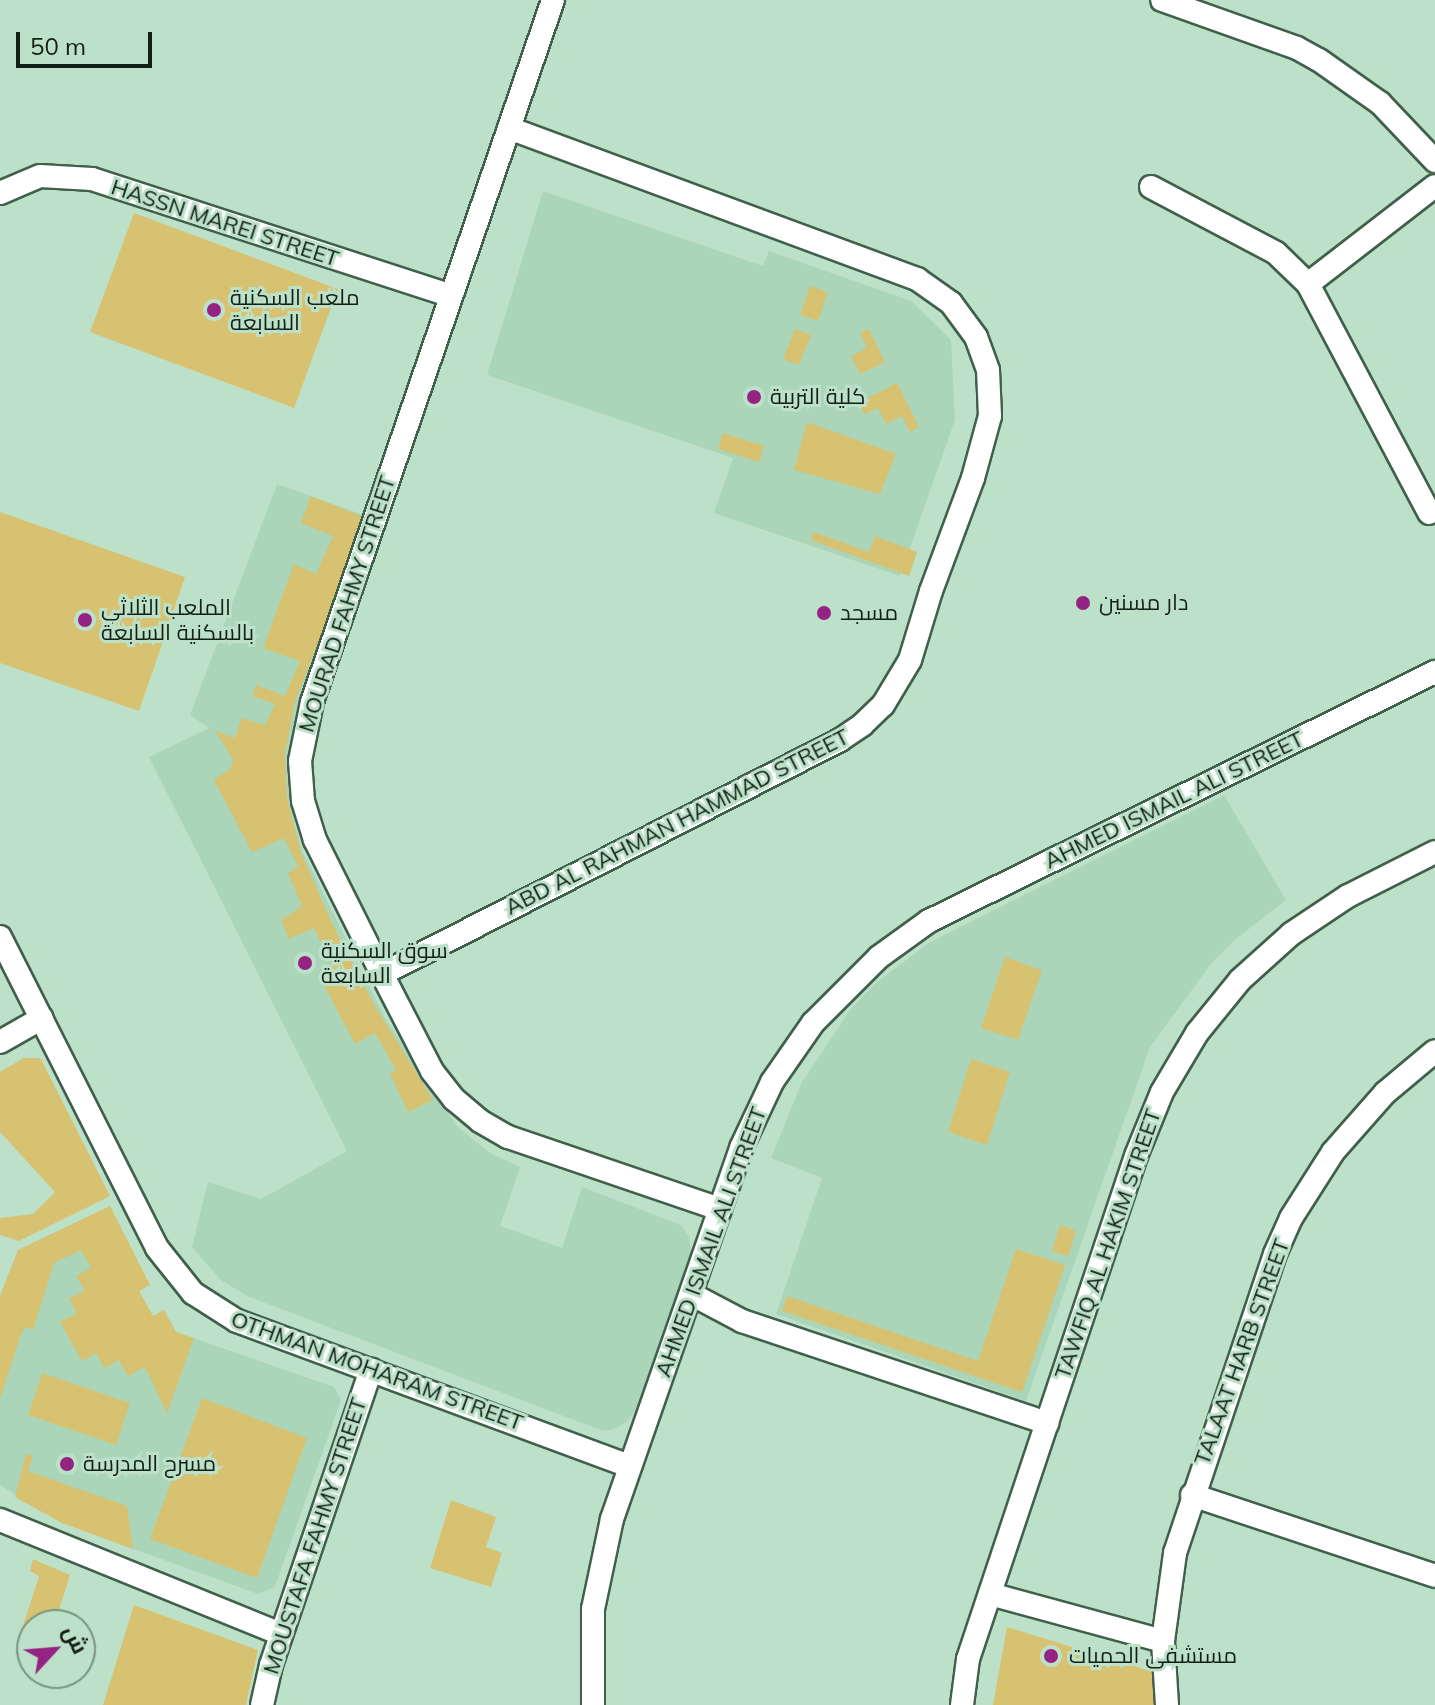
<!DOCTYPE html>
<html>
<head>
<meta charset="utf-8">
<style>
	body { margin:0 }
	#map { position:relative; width:1435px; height:1705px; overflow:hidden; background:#bde1c8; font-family:Mulish,Cairo,sans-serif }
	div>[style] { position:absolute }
	.built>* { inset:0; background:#abd5b9 }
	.green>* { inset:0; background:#d7c272 }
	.roads { filter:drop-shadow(2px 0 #40604b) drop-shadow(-2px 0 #40604b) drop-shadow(0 2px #40604b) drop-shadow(0 -2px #40604b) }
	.minor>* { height:22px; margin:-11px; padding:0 11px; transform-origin:11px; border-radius:11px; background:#fff }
	.dots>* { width:22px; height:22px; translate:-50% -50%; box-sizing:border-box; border:4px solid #bde1c8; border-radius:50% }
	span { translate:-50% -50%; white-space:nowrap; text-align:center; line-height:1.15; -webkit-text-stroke:6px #bde1c8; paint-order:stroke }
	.street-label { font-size:22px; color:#132017 }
	.poi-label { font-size:22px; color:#132017 }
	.left { translate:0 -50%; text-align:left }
	.north { position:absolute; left:16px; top:1609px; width:80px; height:80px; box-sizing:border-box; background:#bde1c8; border:2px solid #799481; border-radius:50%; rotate:64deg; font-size:22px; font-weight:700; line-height:32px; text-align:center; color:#132017 }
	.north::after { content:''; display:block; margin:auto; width:28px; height:36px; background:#942383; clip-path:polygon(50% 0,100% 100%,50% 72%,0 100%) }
	.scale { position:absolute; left:16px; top:32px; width:136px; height:36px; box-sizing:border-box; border:4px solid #132017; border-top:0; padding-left:10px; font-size:24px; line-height:28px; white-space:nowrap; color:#132017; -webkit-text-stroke:6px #bde1c8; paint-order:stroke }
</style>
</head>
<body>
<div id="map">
	<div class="built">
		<i style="clip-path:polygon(543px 191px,763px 266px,769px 251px,911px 301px,951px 340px,955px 420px,900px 576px,714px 513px,733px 458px,487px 375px)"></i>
		<i style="clip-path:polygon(277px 484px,369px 517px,296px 710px,288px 764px,294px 820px,303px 852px,385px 1018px,457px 1126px,490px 1153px,520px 1167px,500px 1226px,562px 1248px,582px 1187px,681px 1225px,689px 1236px,691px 1253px,635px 1411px,627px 1422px,614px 1429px,603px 1431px,247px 1296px,221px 1280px,192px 1247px,208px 1182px,261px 1199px,347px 1151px,149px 757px,209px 728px,190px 715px)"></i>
		<i style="clip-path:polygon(1224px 795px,1286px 900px,1236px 939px,1211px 964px,1150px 1047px,1026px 1401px,776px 1314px,822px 1178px,771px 1158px,802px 1082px,850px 1010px,877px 982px,930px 942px)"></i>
		<i style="clip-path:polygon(110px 1206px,150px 1285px,139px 1291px,153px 1317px,164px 1310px,176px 1332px,334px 1387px,341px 1400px,275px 1587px,258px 1594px,62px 1523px,0 1485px,0 1296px,18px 1250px)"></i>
	</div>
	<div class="green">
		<i style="clip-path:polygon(134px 213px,338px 289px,294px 408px,90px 332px)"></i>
		<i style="clip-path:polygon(810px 286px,828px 292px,818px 321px,800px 315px)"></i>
		<i style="clip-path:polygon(795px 329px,811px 335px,799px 365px,783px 359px)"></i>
		<i style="clip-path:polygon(869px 329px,885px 362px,860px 374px,851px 356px,867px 348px,860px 333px)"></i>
		<i style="clip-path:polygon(897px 383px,919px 427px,910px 432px,902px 416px,886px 424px,878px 408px,864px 414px,858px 403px)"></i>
		<i style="clip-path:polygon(810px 423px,896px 454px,880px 494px,794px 470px,806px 425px)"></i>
		<i style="clip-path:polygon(723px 433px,764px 446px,759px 462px,718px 449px)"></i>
		<i style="clip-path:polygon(311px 496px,366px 518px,295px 702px,285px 754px,287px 799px,302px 855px,331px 921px,371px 999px,433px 1100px,408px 1112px,390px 1074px,396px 1070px,375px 1033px,355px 1044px,319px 976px,332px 966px,314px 928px,289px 939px,281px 920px,302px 906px,288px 873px,298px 866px,284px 838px,252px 852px,214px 780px,231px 768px,233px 759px,215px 731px,235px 738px,241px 718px,265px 725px,275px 704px,252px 696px,256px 685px,285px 696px,300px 661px,263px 648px,294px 564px,316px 574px,333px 536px,301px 523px)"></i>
		<i style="clip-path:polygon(0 512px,185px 577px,139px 711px,0 663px)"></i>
		<i style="clip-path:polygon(814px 532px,869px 552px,875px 536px,917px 552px,909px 576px,811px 540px)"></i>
		<i style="clip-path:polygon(1005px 957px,1042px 970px,1018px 1040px,981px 1028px)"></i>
		<i style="clip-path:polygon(24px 1058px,40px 1058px,43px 1063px,110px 1196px,19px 1241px,0 1235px,0 1218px,33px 1214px,55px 1192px,0 1132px,0 1072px)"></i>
		<i style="clip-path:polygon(971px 1059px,1010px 1072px,987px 1145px,948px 1132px)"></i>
		<i style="clip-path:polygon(110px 1206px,150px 1285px,139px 1291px,153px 1316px,164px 1310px,176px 1332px,194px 1338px,167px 1413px,145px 1367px,128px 1376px,119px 1360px,104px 1368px,96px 1353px,82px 1361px,60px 1322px,77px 1313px,69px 1299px,85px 1290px,76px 1276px,91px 1268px,81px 1250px,54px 1263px,33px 1330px,27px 1327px,22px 1332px,0 1399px,0 1296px,18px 1250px)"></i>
		<i style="clip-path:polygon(1060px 1225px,1076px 1231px,1068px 1256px,1052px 1251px)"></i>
		<i style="clip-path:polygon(1016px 1249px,1065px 1265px,1022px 1392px,782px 1311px,787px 1296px,978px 1361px)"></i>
		<i style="clip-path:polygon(42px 1373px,130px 1403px,116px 1445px,28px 1415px)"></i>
		<i style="clip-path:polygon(202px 1398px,307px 1438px,257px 1578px,150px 1539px)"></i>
		<i style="clip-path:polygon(26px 1454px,33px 1456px,28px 1471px,127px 1506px,133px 1549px,62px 1523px,15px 1497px)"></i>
		<i style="clip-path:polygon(451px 1500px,496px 1517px,486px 1547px,502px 1553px,491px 1587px,430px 1568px)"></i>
		<i style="clip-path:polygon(33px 1559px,70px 1575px,54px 1625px,32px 1625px,32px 1643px,19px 1638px,39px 1576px,30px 1571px)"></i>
		<i style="clip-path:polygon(134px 1605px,258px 1650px,246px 1705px,103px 1705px)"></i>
		<i style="clip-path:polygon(1007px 1627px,1157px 1673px,1156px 1705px,993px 1705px)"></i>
	</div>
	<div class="roads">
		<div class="minor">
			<i style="left:553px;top:0;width:742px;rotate:108.95deg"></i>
			<i style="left:312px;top:702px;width:60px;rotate:101.5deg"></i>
			<i style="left:300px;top:761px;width:40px;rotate:85.7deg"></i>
			<i style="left:303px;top:801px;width:41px;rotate:72.9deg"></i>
			<i style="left:315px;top:840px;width:150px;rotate:63.4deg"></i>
			<i style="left:382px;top:974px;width:109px;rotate:62.7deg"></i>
			<i style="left:432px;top:1071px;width:36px;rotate:52deg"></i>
			<i style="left:454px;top:1099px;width:34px;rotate:40deg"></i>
			<i style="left:480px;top:1121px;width:32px;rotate:30deg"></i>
			<i style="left:508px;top:1137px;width:224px;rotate:18.8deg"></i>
			<i style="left:1162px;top:0;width:143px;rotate:19.6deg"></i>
			<i style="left:1297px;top:48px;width:25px;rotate:29deg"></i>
			<i style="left:1319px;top:60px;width:75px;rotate:35.2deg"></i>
			<i style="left:1380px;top:103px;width:80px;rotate:46.5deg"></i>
			<i style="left:1151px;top:187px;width:141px;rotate:27.8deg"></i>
			<i style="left:1276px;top:253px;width:45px;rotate:44.1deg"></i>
			<i style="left:1308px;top:284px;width:259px;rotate:62.1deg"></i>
			<i style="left:0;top:193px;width:43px;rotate:-23deg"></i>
			<i style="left:40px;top:176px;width:52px;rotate:3.3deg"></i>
			<i style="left:92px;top:179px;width:376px;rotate:18deg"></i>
			<i style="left:1308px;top:284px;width:160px;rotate:-37.7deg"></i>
			<i style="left:0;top:937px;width:348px;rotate:63.2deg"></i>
			<i style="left:157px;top:1248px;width:58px;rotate:51.3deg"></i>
			<i style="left:193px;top:1293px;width:52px;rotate:32.5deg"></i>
			<i style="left:237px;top:1321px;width:419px;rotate:20.3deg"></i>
			<i style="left:382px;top:974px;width:514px;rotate:-27.06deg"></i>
			<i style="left:840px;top:740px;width:27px;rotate:-34deg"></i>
			<i style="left:862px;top:725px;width:29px;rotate:-44deg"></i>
			<i style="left:883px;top:705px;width:52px;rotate:-59deg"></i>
			<i style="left:910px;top:660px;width:72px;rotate:-73.1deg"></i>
			<i style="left:931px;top:591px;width:121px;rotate:-69.6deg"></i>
			<i style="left:973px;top:478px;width:64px;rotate:-74.7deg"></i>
			<i style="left:990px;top:416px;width:46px;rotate:-92.5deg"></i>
			<i style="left:988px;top:370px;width:35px;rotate:-110deg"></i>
			<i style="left:976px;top:337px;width:42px;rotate:-126.3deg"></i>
			<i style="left:951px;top:303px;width:42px;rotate:-144.8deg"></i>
			<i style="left:917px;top:279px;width:435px;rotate:-159.7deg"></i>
			<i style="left:0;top:1042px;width:48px;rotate:-29.7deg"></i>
			<i style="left:691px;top:1294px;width:58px;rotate:27.9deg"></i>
			<i style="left:742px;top:1321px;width:322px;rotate:18.5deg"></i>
			<i style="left:1192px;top:1495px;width:256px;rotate:18.4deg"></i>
			<i style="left:0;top:1520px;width:303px;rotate:22.1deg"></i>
			<i style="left:990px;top:1594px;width:179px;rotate:15.2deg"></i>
			<i style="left:262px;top:1705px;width:41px;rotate:-77.3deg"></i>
			<i style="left:271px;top:1665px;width:312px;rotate:-71.3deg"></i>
			<i style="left:593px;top:1705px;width:96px;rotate:-90deg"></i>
			<i style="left:593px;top:1609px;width:92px;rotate:-78.1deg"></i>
			<i style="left:612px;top:1519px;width:393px;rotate:-70.8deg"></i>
			<i style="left:741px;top:1148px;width:73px;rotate:-64.8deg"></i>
			<i style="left:772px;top:1082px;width:72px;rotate:-55.2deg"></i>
			<i style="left:813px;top:1023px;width:93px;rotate:-45deg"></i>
			<i style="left:879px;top:957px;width:62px;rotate:-35.8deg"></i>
			<i style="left:929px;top:921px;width:564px;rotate:-26.2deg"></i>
			<i style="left:962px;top:1705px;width:46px;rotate:-82.6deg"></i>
			<i style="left:968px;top:1659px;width:530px;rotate:-71.53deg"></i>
			<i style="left:1136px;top:1156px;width:69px;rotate:-67.9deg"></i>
			<i style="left:1162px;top:1092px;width:69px;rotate:-59.3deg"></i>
			<i style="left:1197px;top:1033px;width:68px;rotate:-50.9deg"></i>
			<i style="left:1240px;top:980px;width:69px;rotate:-42deg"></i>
			<i style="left:1291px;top:934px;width:69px;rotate:-33.7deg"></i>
			<i style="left:1348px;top:896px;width:97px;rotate:-26.8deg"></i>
			<i style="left:1167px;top:1705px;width:64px;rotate:-93.6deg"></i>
			<i style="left:1163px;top:1641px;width:89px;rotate:-82.2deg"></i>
			<i style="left:1175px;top:1553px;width:315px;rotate:-71.5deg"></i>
			<i style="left:1275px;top:1254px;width:39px;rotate:-66deg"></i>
			<i style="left:1291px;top:1218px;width:78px;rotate:-57.5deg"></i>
			<i style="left:1333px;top:1152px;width:79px;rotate:-48.6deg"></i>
			<i style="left:1385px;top:1093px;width:65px;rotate:-40deg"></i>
		</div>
	</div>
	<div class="dots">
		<i style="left:214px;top:310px;background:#942383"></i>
		<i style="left:754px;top:397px;background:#942383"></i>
		<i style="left:1083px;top:603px;background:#942383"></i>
		<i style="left:824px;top:613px;background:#942383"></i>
		<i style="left:85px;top:620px;background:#942383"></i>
		<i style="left:305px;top:963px;background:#942383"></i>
		<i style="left:67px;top:1464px;background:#942383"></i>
		<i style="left:1051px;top:1656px;background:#942383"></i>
	</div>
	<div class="street-label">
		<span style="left:225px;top:223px;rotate:18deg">HASSN MAREI STREET</span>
		<span style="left:347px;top:604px;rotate:-72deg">MOURAD FAHMY STREET</span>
		<span style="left:1174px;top:800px;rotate:-26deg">AHMED ISMAIL ALI STREET</span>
		<span style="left:677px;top:822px;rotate:-27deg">ABD AL RAHMAN HAMMAD STREET</span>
		<span style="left:711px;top:1242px;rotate:-70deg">AHMED ISMAIL ALI STREET</span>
		<span style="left:1108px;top:1244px;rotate:-71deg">TAWFIQ AL HAKIM STREET</span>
		<span style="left:1242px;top:1352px;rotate:-70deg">TALAAT HARB STREET</span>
		<span style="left:377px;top:1371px;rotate:20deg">OTHMAN MOHARAM STREET</span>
		<span style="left:315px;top:1536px;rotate:-72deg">MOUSTAFA FAHMY STREET</span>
	</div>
	<div class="poi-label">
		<span class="left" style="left:230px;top:310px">ملعب السكنية<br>السابعة</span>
		<span class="left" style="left:770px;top:397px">كلية التربية</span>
		<span class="left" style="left:1099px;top:603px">دار مسنين</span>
		<span class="left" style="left:101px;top:620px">الملعب الثلاثي<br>بالسكنية السابعة</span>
		<span class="left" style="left:840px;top:613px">مسجد</span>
		<span class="left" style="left:321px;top:963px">سوق السكنية<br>السابعة</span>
		<span class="left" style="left:83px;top:1464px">مسرح المدرسة</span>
		<span class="left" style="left:1069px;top:1656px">مستشفى الحميات</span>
	</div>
	<div class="north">ش</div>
	<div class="scale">50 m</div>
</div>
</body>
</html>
